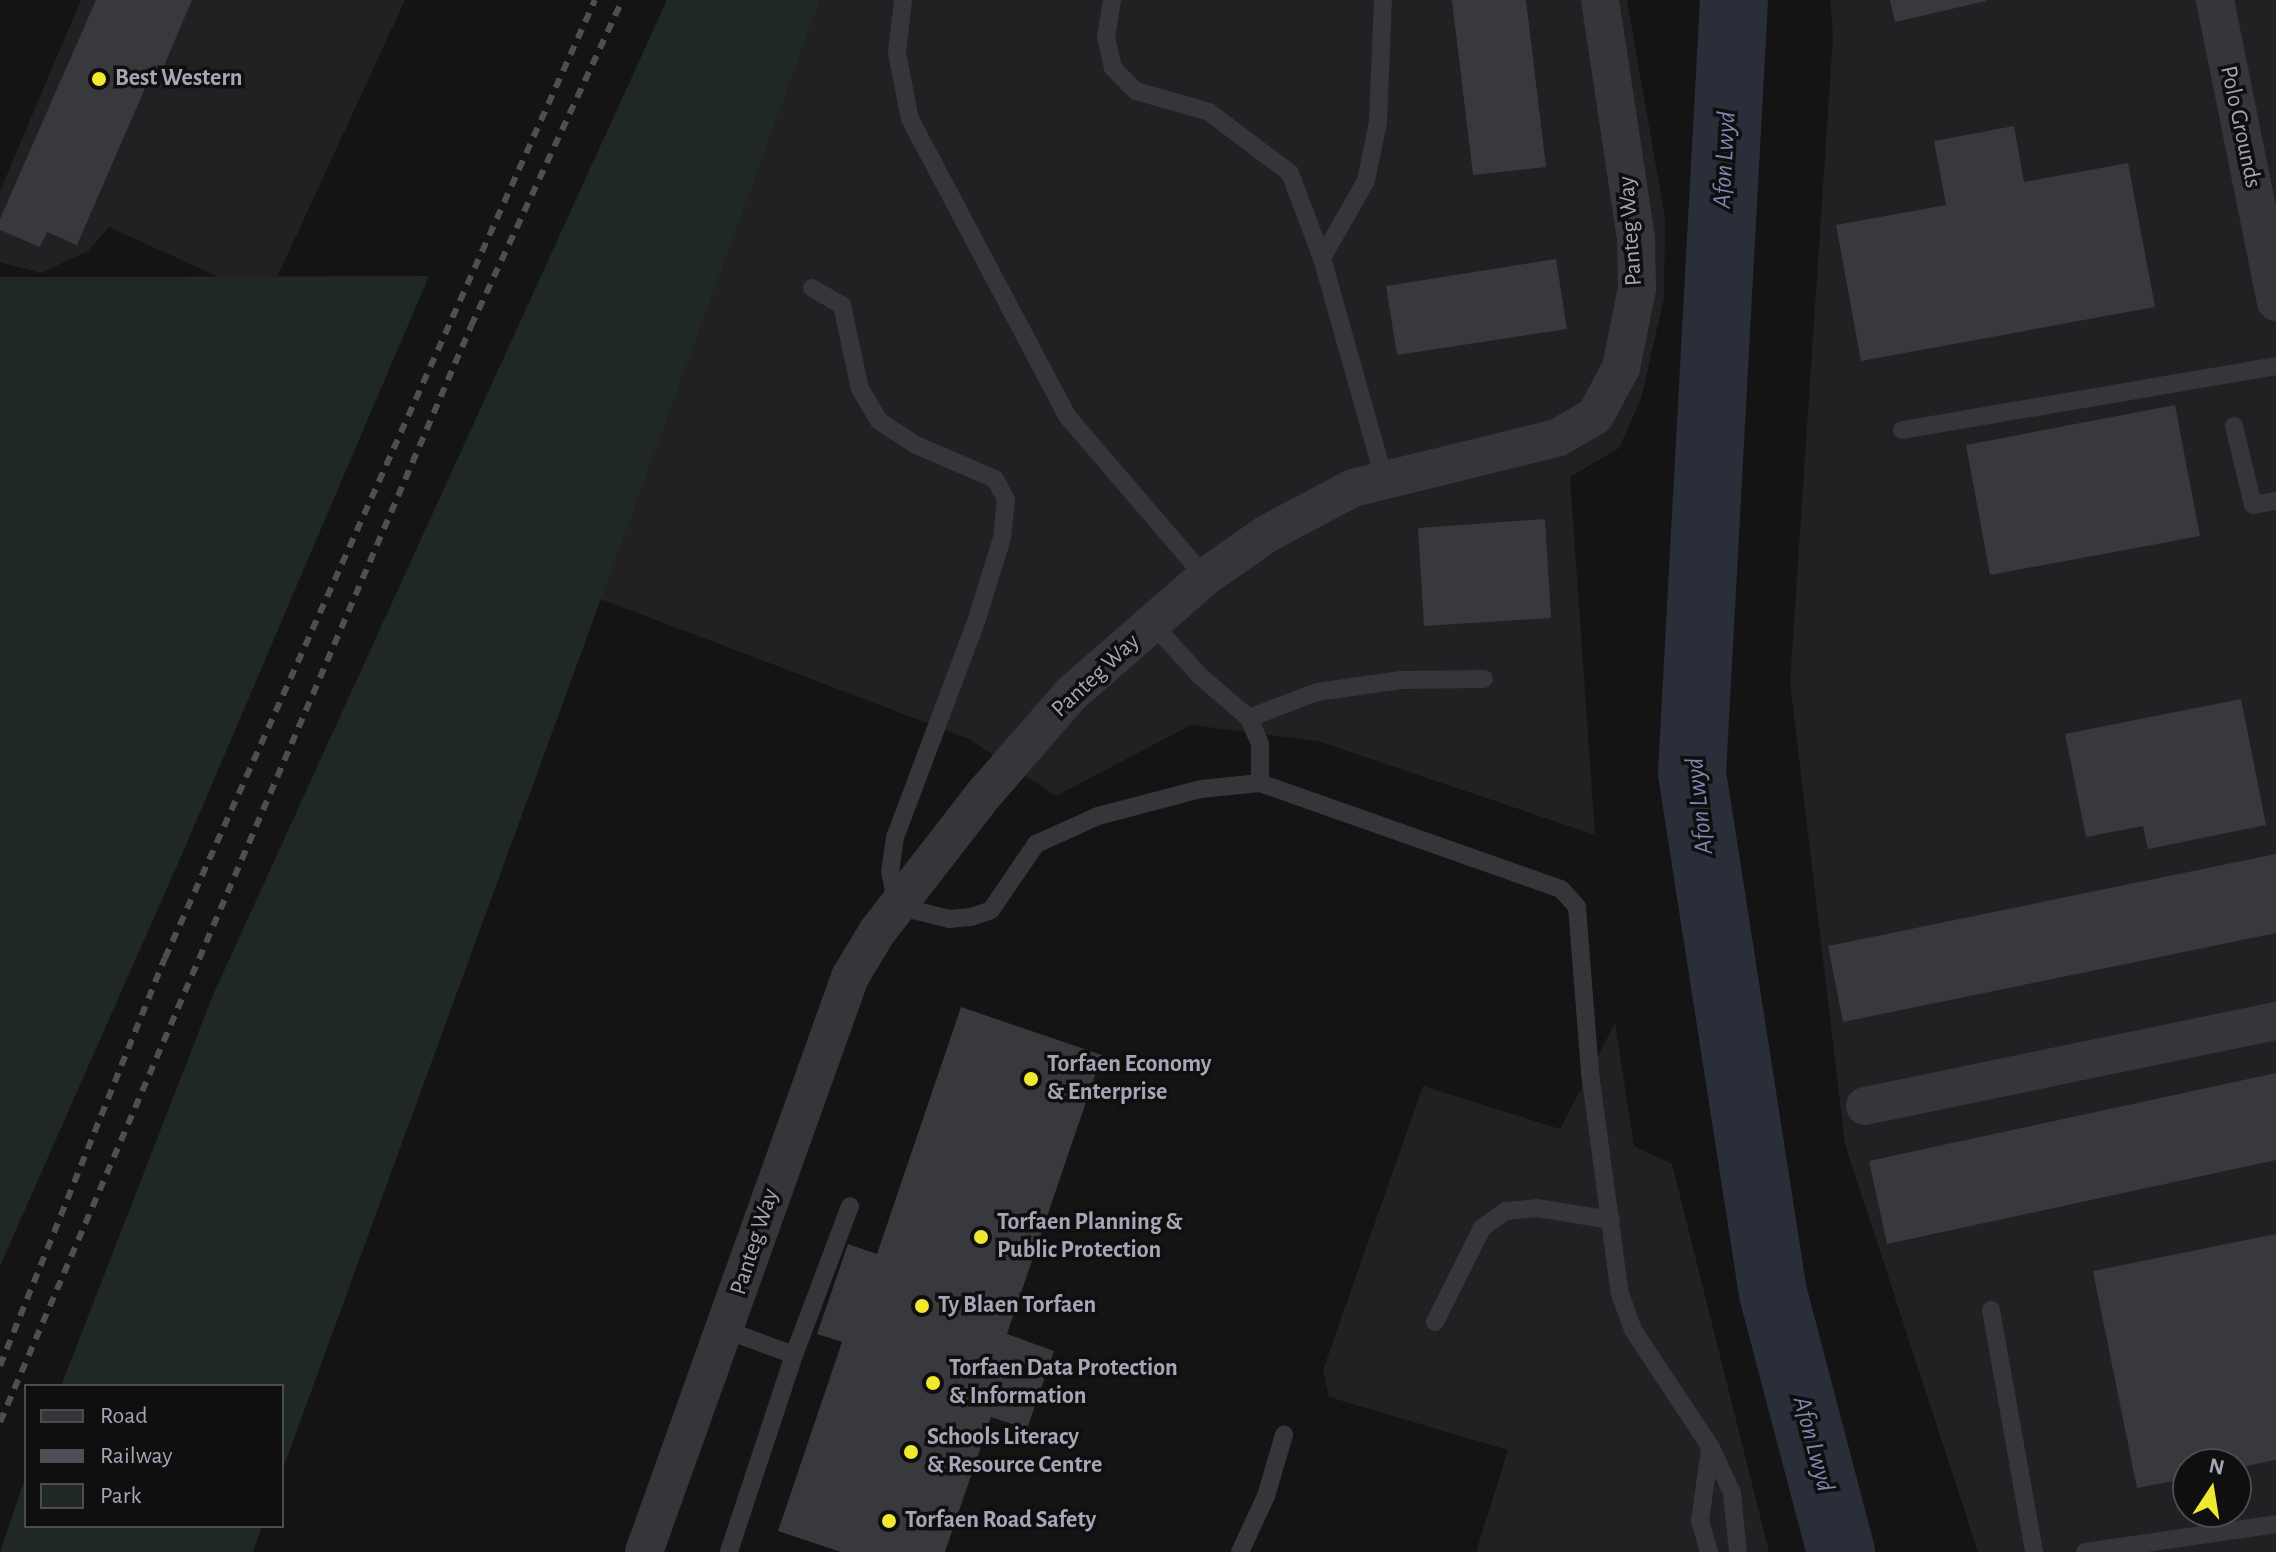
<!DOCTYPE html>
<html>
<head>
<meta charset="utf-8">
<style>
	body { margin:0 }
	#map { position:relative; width:2276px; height:1552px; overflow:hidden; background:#141415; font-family:"Alegreya Sans",sans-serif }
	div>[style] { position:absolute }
	.built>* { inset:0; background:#212022 }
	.green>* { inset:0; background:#202823 }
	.river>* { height:68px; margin:-34px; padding:0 34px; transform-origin:34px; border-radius:34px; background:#2a2e39 }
	.building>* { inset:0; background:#39393d }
	.service>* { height:18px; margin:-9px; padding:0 9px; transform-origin:9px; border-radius:9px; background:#35353a }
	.minor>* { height:38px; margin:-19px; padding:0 19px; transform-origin:19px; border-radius:19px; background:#35353a }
	.rail>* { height:6px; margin-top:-3px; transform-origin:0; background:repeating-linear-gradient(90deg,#4e4e55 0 10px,transparent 0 18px) }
	.dots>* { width:22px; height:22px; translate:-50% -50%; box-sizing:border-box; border:4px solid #0f0f10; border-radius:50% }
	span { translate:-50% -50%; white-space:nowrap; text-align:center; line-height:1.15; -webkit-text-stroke:7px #0f0f10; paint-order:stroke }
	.poi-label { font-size:24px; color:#a5a6b6; font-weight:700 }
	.left { translate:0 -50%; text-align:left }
	.street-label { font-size:24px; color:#a5a6b6 }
	.water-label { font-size:26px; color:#7c89b1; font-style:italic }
	.legend { position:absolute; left:24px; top:1384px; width:260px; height:144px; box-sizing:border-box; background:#0f0f10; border:2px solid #4b4b52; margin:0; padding:10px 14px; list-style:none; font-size:24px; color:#a5a6b6 }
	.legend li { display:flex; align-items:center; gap:16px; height:40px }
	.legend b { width:40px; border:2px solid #4b4b52 }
	.north { position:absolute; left:2172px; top:1448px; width:80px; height:80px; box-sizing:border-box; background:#0f0f10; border:2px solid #4b4b52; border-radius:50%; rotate:12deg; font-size:22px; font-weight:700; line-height:32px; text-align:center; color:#a5a6b6 }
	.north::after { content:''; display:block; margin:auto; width:28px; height:36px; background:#f1e930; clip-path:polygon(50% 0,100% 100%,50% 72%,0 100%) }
</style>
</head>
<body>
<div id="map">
	<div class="built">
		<i style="clip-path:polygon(81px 0,405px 0,267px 299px,109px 227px,88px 251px,41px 273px,0 262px,0 191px)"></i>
		<i style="clip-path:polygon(820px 0,1627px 0,1665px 218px,1664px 298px,1641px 399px,1619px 448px,1570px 477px,1595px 835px,1318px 741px,1191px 725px,1056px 796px,969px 739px,598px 598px)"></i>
		<i style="clip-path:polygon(evenodd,1830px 0,2276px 0,2276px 1552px,1978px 1552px,1845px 1144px,1790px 682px,1833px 36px,1830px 0,2188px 1464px,2236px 1464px,2236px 1512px,2188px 1512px,2188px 1464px)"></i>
		<i style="clip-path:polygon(1615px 1023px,1634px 1146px,1672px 1164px,1769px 1552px,1476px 1552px,1508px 1450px,1329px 1397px,1323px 1370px,1423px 1086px,1560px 1129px)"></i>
	</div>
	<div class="green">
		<i style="clip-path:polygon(667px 0,820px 0,282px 1471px,282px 1386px,61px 1386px,213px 995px)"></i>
		<i style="clip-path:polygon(429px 276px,186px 845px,0 1266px,0 277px)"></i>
		<i style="clip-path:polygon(26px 1476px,26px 1526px,262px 1526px,253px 1552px,0 1552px)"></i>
	</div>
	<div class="river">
		<i style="left:1734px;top:0;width:774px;rotate:93.11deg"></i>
		<i style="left:1692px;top:773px;width:526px;rotate:81.15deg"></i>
		<i style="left:1773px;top:1293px;width:268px;rotate:75.3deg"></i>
	</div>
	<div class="building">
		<i style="clip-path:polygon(96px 0,192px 0,160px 75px,152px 72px,77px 245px,47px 232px,40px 247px,0 230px,0 219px)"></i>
		<i style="clip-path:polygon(1452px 0,1526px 0,1546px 167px,1473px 175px)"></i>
		<i style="clip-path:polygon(1890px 0,1986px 0,1986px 1px,1895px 22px)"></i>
		<i style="clip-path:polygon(2014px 126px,2024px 182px,2128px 163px,2155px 307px,1861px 361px,1836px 225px,1946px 205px,1934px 141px)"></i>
		<i style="clip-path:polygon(1556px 259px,1567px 329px,1397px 355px,1386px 286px)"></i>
		<i style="clip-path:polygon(2175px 405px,2200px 536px,1990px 575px,1966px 445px)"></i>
		<i style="clip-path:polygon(1545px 519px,1551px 618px,1424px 626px,1418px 528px)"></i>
		<i style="clip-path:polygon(2241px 699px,2266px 825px,2148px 849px,2143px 826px,2086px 837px,2065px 734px)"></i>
		<i style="clip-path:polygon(2276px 854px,2276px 933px,1843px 1022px,1828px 946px)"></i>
		<i style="clip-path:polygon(961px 1007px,1102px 1055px,1007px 1334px,1054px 1351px,1027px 1429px,991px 1417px,945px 1552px,841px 1552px,778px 1531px,842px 1342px,817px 1334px,848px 1244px,877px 1254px)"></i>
		<i style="clip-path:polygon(2276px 1073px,2276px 1160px,1887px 1244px,1869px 1161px)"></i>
		<i style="clip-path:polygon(2276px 1234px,2276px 1460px,2236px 1468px,2236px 1464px,2188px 1464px,2188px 1478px,2137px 1488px,2093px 1271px)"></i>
	</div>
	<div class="service">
		<i style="left:903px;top:0;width:53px;rotate:96.5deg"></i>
		<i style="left:897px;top:53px;width:67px;rotate:78.9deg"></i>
		<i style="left:910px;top:119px;width:336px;rotate:62.1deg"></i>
		<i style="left:1067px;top:416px;width:212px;rotate:49.4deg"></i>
		<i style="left:1112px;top:0;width:37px;rotate:99deg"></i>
		<i style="left:1106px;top:37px;width:32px;rotate:77deg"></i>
		<i style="left:1113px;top:68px;width:33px;rotate:45deg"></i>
		<i style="left:1136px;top:91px;width:76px;rotate:16deg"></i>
		<i style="left:1209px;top:112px;width:101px;rotate:37deg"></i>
		<i style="left:1290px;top:173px;width:91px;rotate:69.4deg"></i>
		<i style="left:1322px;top:258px;width:229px;rotate:74.3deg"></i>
		<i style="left:1322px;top:258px;width:89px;rotate:-60.3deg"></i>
		<i style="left:1366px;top:181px;width:60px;rotate:-78.5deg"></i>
		<i style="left:1378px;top:122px;width:122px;rotate:-87.7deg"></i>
		<i style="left:812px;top:288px;width:34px;rotate:30deg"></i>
		<i style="left:842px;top:305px;width:86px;rotate:77.9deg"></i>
		<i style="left:860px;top:389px;width:37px;rotate:59deg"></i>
		<i style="left:879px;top:421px;width:44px;rotate:33deg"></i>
		<i style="left:916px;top:445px;width:86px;rotate:23.3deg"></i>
		<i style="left:995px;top:479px;width:24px;rotate:62deg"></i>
		<i style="left:1006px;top:500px;width:38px;rotate:96deg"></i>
		<i style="left:1002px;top:538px;width:88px;rotate:107.2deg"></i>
		<i style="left:976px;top:622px;width:230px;rotate:110.6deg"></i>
		<i style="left:895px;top:837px;width:34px;rotate:98deg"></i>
		<i style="left:890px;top:871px;width:36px;rotate:79deg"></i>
		<i style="left:897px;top:906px;width:54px;rotate:14deg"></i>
		<i style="left:949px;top:919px;width:22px;rotate:-5deg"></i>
		<i style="left:971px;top:917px;width:21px;rotate:-19deg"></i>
		<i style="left:991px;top:910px;width:80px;rotate:-55.7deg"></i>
		<i style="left:1036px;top:844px;width:68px;rotate:-24.3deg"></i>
		<i style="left:1098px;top:816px;width:106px;rotate:-14.7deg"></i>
		<i style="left:1201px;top:789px;width:59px;rotate:-5.8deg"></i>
		<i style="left:1260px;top:783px;width:319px;rotate:19.4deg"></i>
		<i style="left:1561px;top:889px;width:24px;rotate:48deg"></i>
		<i style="left:1577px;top:907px;width:167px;rotate:85.5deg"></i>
		<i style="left:1590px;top:1073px;width:223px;rotate:82.3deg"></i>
		<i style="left:1620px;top:1294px;width:38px;rotate:70deg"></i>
		<i style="left:1633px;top:1330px;width:141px;rotate:56.5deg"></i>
		<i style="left:1711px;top:1448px;width:50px;rotate:65deg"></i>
		<i style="left:1732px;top:1493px;width:59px;rotate:84.2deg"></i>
		<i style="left:2234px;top:426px;width:81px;rotate:76.5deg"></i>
		<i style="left:2253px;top:505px;width:23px;rotate:-10deg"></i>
		<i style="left:1902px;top:430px;width:379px;rotate:-9.7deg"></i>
		<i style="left:1153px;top:624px;width:70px;rotate:47.9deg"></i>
		<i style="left:1200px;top:676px;width:65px;rotate:40.6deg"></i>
		<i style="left:1249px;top:718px;width:28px;rotate:67deg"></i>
		<i style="left:1260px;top:744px;width:39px;rotate:90deg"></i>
		<i style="left:1249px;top:718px;width:73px;rotate:-20.9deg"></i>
		<i style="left:1317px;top:692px;width:85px;rotate:-8.1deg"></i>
		<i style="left:1401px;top:680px;width:83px;rotate:-0.7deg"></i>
		<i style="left:1991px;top:1310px;width:246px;rotate:79.9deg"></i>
		<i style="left:1435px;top:1322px;width:105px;rotate:-63.4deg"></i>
		<i style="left:1482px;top:1228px;width:29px;rotate:-36deg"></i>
		<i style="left:1505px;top:1211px;width:32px;rotate:-5deg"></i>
		<i style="left:1537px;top:1208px;width:75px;rotate:9.2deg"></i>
		<i style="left:726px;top:1330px;width:72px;rotate:20.2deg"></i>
		<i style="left:794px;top:1355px;width:207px;rotate:108.3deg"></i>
		<i style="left:794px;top:1355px;width:159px;rotate:-69.4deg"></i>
		<i style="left:1240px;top:1552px;width:62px;rotate:-65.1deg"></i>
		<i style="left:1266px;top:1496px;width:64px;rotate:-73.6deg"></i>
		<i style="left:1709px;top:1552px;width:32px;rotate:-106deg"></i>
		<i style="left:1700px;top:1521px;width:73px;rotate:-82.1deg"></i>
		<i style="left:2085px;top:1552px;width:193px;rotate:-8.3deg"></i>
	</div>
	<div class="minor">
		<i style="left:2215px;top:0;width:308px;rotate:78.6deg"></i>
		<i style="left:1865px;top:1106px;width:420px;rotate:-11.7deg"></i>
		<i style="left:644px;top:1552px;width:611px;rotate:-70.29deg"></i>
		<i style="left:850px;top:977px;width:52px;rotate:-59deg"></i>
		<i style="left:877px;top:932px;width:176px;rotate:-52.2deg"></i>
		<i style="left:985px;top:793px;width:131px;rotate:-49deg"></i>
		<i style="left:1071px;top:694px;width:178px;rotate:-41.1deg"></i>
		<i style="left:1205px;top:577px;width:77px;rotate:-34.9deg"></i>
		<i style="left:1268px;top:533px;width:96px;rotate:-27.9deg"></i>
		<i style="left:1353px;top:488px;width:210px;rotate:-13.8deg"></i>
		<i style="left:1557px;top:438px;width:44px;rotate:-30.1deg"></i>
		<i style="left:1595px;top:416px;width:55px;rotate:-61.6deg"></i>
		<i style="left:1621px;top:368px;width:81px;rotate:-78.6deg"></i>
		<i style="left:1637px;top:289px;width:51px;rotate:-91.1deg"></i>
		<i style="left:1636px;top:238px;width:241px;rotate:-98.6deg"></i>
	</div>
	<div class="rail">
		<i style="left:0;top:1366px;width:440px;rotate:-68deg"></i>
		<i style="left:165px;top:958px;width:1050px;rotate:-65.83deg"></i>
		<i style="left:0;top:1422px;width:1193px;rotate:-66.74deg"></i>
		<i style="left:471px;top:326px;width:359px;rotate:-65.1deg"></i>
	</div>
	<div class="dots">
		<i style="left:99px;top:79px;background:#f1e930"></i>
		<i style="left:1031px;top:1079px;background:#f1e930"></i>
		<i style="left:981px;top:1237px;background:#f1e930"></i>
		<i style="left:922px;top:1306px;background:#f1e930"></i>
		<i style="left:933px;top:1383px;background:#f1e930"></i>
		<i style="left:911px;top:1452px;background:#f1e930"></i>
		<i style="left:889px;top:1521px;background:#f1e930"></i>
	</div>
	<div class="poi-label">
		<span class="left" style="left:115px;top:79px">Best Western</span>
		<span class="left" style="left:1047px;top:1079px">Torfaen Economy<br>&amp; Enterprise</span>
		<span class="left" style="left:997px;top:1237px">Torfaen Planning &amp;<br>Public Protection</span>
		<span class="left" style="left:938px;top:1306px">Ty Blaen Torfaen</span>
		<span class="left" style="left:949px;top:1383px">Torfaen Data Protection<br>&amp; Information</span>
		<span class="left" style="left:927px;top:1452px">Schools Literacy<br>&amp; Resource Centre</span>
		<span class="left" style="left:905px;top:1521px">Torfaen Road Safety</span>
	</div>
	<div class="street-label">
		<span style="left:2240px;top:127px;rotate:78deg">Polo Grounds</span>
		<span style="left:1631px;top:231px;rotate:-94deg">Panteg Way</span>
		<span style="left:1096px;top:676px;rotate:-43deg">Panteg Way</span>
		<span style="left:755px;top:1242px;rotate:-72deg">Panteg Way</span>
	</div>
	<div class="water-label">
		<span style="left:1725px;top:160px;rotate:-87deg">Afon Lwyd</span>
		<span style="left:1700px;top:806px;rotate:-96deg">Afon Lwyd</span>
		<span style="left:1813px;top:1444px;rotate:75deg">Afon Lwyd</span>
	</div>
	<ul class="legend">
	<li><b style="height:10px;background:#35353a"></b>Road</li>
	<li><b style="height:10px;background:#4e4e55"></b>Railway</li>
	<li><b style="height:22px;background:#202823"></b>Park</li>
	</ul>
	<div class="north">N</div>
</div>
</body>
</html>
